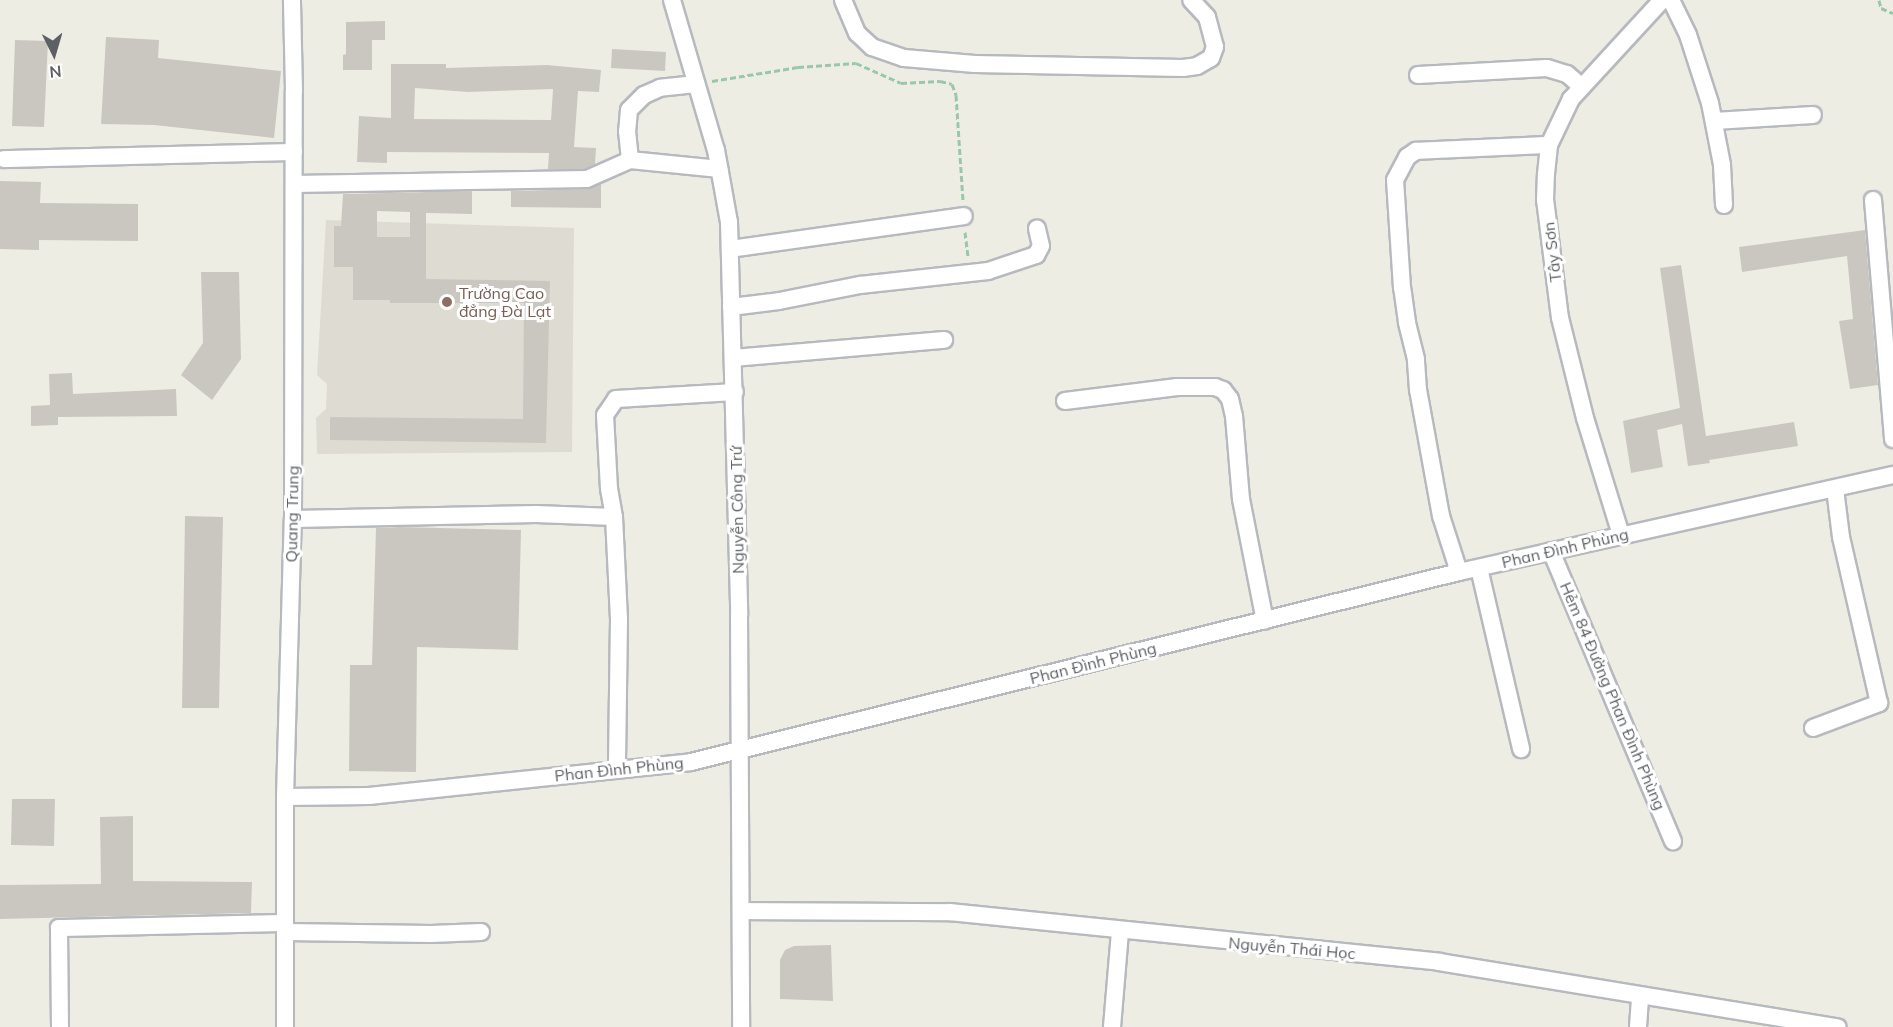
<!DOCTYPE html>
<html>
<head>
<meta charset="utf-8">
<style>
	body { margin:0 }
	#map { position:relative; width:1893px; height:1027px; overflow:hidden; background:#eeede4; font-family:Mulish,sans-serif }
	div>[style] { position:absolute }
	.education>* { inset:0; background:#dedcd2 }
	.building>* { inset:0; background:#cac7c1 }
	.path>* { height:3px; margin-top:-1.5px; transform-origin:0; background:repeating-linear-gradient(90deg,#99c7aa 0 6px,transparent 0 9px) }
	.roads { filter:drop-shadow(2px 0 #b6b9be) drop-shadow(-2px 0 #b6b9be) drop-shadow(0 2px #b6b9be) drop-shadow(0 -2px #b6b9be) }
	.minor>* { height:16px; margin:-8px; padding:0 8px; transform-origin:8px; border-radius:8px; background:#fff }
	.dots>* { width:16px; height:16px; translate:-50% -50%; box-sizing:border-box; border:3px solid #fff; border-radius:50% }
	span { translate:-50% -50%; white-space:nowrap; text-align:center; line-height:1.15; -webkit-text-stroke:6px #fff; paint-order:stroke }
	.street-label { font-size:16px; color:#5c5f64 }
	.education-label { font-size:16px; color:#785e54 }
	.left { translate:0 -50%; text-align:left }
	.north { position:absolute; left:24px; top:24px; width:60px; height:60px; -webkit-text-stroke:4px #fff; paint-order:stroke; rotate:175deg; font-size:16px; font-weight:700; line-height:24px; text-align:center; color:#5c5f64 }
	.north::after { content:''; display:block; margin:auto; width:21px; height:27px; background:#5c5f64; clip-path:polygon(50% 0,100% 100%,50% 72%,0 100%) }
</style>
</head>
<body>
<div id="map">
	<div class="education">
		<i style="clip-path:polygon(326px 220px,574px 228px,572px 452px,317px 454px,316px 418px,326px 409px,327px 384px,317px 375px)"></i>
	</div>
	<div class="building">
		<i style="clip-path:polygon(385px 21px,385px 40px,372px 40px,372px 70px,343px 70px,343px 55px,346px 54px,346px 22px)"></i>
		<i style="clip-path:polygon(106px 37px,159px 40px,158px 58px,281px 71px,274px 138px,154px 125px,101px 124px)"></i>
		<i style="clip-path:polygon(15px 40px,48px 41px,44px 127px,12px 126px)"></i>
		<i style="clip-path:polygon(612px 49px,666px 52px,665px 71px,611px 68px)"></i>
		<i style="clip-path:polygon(evenodd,391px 64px,446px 64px,446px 68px,547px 65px,601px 70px,599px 92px,578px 91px,574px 147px,596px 148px,595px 164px,585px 169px,548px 169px,549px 153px,387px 152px,387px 163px,357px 162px,359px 116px,391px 118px,391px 64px,415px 88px,468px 92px,553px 89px,551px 120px,414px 119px,415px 88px)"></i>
		<i style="clip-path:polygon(0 181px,41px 182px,40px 203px,138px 204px,138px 241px,39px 240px,39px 250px,0 249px)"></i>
		<i style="clip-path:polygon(601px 184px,601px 208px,511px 207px,511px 191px,587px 189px)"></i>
		<i style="clip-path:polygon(evenodd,472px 191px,472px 214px,426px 213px,426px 279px,550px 281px,546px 443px,330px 440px,330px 417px,523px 419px,524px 303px,390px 303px,390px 300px,353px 300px,353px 267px,334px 267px,334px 226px,341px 226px,343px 194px,472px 191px,377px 211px,410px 212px,410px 237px,377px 237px,377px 211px)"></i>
		<i style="clip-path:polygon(1865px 230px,1878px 385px,1850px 389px,1839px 321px,1853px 319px,1847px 256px,1742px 272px,1739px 247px)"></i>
		<i style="clip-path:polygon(1681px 265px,1706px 436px,1794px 422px,1798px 446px,1709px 460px,1710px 463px,1688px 466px,1682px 424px,1657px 430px,1663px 467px,1631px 473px,1623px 421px,1680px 408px,1660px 268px)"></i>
		<i style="clip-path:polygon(201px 272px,239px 272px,241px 359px,212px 400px,181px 375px,203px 343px)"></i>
		<i style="clip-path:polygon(72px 373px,73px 394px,176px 389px,177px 416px,58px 417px,58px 425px,31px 426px,31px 406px,50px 405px,49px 374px)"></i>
		<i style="clip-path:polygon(185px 516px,223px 517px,219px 708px,182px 708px)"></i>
		<i style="clip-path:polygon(399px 527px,521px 530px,518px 650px,417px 647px,416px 772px,349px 771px,350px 665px,372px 665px,376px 528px)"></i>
		<i style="clip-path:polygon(12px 799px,55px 799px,54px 846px,11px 845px)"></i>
		<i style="clip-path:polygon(133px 816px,133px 881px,252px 882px,251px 913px,0 919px,0 885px,101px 884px,100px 817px)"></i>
		<i style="clip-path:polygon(831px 945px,833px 1001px,780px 999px,780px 960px,785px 950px,794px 946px)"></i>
	</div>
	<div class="path">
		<i style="left:1879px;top:0;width:8px;rotate:76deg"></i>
		<i style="left:1881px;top:8px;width:13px;rotate:23deg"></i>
		<i style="left:712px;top:81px;width:87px;rotate:-9.2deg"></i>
		<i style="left:798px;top:67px;width:58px;rotate:-3.9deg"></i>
		<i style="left:856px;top:63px;width:49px;rotate:24deg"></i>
		<i style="left:901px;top:83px;width:39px;rotate:-3deg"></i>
		<i style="left:940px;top:81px;width:12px;rotate:14deg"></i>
		<i style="left:952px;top:84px;width:12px;rotate:70deg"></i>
		<i style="left:956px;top:95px;width:106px;rotate:86.2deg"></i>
		<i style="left:965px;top:232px;width:26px;rotate:83deg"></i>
	</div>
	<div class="roads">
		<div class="minor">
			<i style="left:672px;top:0;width:156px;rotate:73.7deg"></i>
			<i style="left:716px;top:150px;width:73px;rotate:79.8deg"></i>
			<i style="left:729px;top:222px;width:393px;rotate:88.5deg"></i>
			<i style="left:739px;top:615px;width:412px;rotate:89.7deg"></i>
			<i style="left:843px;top:0;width:36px;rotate:67deg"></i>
			<i style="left:857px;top:33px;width:21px;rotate:43deg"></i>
			<i style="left:872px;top:47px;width:34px;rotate:19deg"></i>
			<i style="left:904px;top:58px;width:71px;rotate:4.8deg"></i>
			<i style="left:975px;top:64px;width:208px;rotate:1.1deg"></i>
			<i style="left:1183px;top:68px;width:14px;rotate:-8deg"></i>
			<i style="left:1197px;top:66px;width:16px;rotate:-30deg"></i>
			<i style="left:1211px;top:58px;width:12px;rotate:-70deg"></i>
			<i style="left:1215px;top:47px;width:31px;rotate:-105deg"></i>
			<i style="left:1207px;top:17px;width:23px;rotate:-133deg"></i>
			<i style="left:1671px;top:0;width:39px;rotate:64deg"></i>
			<i style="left:1688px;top:35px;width:71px;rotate:72.1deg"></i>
			<i style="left:1710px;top:103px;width:63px;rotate:79deg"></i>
			<i style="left:1722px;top:165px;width:40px;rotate:87.1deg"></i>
			<i style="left:1418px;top:75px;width:129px;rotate:-3.1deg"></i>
			<i style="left:1547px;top:68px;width:21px;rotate:17deg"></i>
			<i style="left:1567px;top:74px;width:18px;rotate:41deg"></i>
			<i style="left:696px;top:84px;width:36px;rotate:174deg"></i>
			<i style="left:660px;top:88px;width:17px;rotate:156deg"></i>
			<i style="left:644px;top:95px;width:21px;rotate:135deg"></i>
			<i style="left:629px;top:110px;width:21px;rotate:95deg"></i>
			<i style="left:627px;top:131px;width:29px;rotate:84deg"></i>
			<i style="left:630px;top:160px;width:90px;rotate:5.7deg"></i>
			<i style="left:1714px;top:121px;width:99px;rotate:-3.5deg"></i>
			<i style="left:4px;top:159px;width:290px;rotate:-1.4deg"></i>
			<i style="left:294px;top:184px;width:293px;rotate:-1deg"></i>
			<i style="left:587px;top:179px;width:47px;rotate:-23.8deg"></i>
			<i style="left:1873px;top:200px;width:240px;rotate:85.2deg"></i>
			<i style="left:730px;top:249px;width:236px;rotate:-8deg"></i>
			<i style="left:731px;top:307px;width:48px;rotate:-7.1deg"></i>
			<i style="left:779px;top:301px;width:83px;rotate:-11.2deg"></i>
			<i style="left:860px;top:285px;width:129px;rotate:-6.2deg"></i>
			<i style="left:988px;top:271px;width:51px;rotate:-18.4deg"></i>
			<i style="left:1036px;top:255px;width:10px;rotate:-61deg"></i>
			<i style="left:1041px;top:246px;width:18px;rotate:-103deg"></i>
			<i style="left:733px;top:358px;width:212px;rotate:-4.9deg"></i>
			<i style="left:1065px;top:401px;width:113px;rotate:-7.1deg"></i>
			<i style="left:1177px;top:387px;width:38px"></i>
			<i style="left:1215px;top:387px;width:9px;rotate:21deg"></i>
			<i style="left:1223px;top:390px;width:11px;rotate:52deg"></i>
			<i style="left:1230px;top:399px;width:17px;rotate:77deg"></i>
			<i style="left:1234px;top:416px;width:83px;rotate:85.2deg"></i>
			<i style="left:1241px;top:499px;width:124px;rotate:78.9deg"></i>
			<i style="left:614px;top:517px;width:28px;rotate:-100deg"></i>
			<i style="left:609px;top:489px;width:74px;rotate:-93.1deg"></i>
			<i style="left:605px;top:415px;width:19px;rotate:-55deg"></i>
			<i style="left:616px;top:399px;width:119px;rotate:-3.4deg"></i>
			<i style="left:293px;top:519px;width:243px;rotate:-1.2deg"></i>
			<i style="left:536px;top:514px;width:78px;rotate:2.2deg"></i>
			<i style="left:614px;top:517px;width:102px;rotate:87.2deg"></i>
			<i style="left:619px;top:619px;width:150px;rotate:90.8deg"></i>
			<i style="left:1621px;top:535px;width:122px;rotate:-107.1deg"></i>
			<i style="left:1585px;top:418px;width:103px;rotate:-104deg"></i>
			<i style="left:1560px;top:318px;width:119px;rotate:-97.2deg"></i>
			<i style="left:1545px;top:200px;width:26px;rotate:-88deg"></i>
			<i style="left:1546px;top:174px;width:29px;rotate:-84deg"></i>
			<i style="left:1549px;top:145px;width:51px;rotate:-64.4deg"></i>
			<i style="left:1571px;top:99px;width:134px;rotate:-47.4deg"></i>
			<i style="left:1551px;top:551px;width:315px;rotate:67.2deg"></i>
			<i style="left:1479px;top:568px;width:186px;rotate:76.9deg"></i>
			<i style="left:1459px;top:572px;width:59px;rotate:-107.8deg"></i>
			<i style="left:1441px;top:516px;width:128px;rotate:-100.3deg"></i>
			<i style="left:1418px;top:390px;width:31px;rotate:-94deg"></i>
			<i style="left:1416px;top:359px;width:38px;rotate:-104deg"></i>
			<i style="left:1407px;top:322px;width:34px;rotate:-98deg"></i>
			<i style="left:1402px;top:288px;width:108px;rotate:-93.7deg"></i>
			<i style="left:1395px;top:180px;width:26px;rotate:-62deg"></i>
			<i style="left:1407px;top:157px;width:11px;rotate:-34deg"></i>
			<i style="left:1416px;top:151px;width:133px;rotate:-2.6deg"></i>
			<i style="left:1813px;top:728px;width:71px;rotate:-20.7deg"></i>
			<i style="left:1879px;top:703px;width:170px;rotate:-102.9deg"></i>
			<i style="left:1841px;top:537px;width:48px;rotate:-97.1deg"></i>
			<i style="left:285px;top:797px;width:84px;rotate:-0.7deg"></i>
			<i style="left:369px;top:796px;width:324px;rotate:-6deg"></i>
			<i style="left:691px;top:762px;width:791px;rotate:-13.9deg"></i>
			<i style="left:1459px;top:572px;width:445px;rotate:-12.6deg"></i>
			<i style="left:742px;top:911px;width:208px;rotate:0.3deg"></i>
			<i style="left:950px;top:912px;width:492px;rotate:5.8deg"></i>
			<i style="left:1439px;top:962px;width:404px;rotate:9.3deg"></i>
			<i style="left:285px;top:932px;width:146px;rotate:0.8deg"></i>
			<i style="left:431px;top:934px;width:50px;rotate:-2.3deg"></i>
			<i style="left:60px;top:1027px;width:99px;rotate:-90.6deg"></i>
			<i style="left:59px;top:928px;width:226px;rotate:-1.3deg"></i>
			<i style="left:285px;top:1027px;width:230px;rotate:-90deg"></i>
			<i style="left:285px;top:797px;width:278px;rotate:-88.4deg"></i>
			<i style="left:293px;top:519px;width:428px;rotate:-89.9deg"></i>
			<i style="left:294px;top:91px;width:91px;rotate:-91.3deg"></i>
			<i style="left:1112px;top:1027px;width:96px;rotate:-85.2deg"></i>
			<i style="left:1638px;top:1027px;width:30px;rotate:-86deg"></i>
		</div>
	</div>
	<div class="dots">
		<i style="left:447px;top:302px;background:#8d6e63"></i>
	</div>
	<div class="street-label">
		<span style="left:1552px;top:252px;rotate:-97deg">Tây Sơn</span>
		<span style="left:737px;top:510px;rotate:-91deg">Nguyễn Công Trứ</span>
		<span style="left:292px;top:514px;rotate:-89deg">Quang Trung</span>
		<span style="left:1565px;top:548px;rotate:-13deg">Phan Đình Phùng</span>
		<span style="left:1093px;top:663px;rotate:-14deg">Phan Đình Phùng</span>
		<span style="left:1613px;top:696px;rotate:67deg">Hẻm 84 Đường Phan Đình Phùng</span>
		<span style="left:619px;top:769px;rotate:-6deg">Phan Đình Phùng</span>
		<span style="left:1292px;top:948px;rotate:5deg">Nguyễn Thái Học</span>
	</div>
	<div class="education-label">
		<span class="left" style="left:459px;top:302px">Trường Cao<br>đẳng Đà Lạt</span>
	</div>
	<div class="north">N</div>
</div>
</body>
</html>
